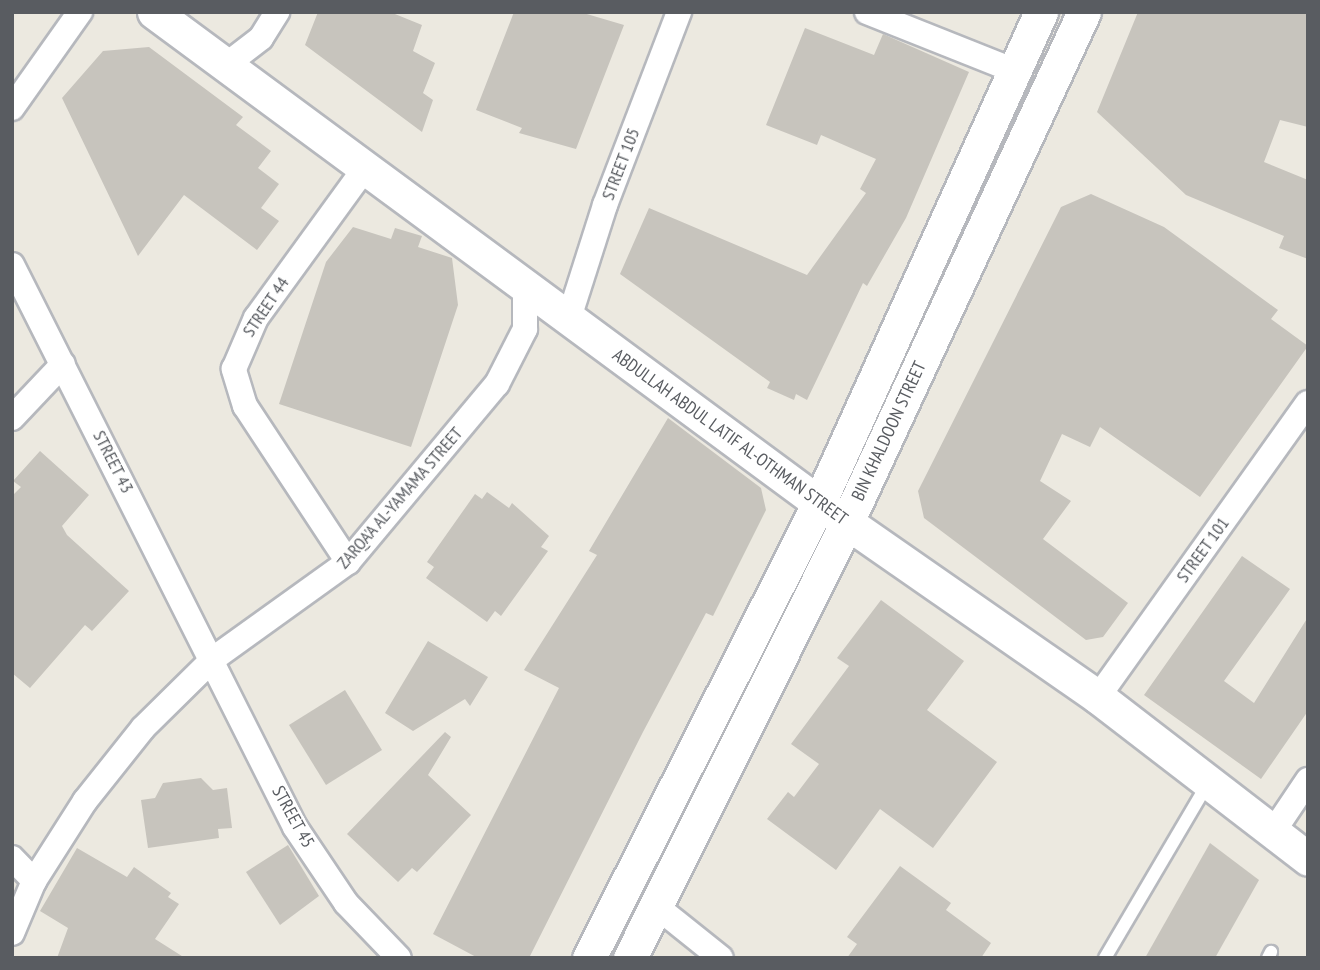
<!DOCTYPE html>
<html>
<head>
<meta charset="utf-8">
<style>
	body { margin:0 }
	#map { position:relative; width:1320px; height:970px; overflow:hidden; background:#ece9e0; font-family:"PT Sans Narrow",sans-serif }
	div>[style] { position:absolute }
	.building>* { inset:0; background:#c7c4bd }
	.roads { filter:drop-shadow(2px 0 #b6b8bd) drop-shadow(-2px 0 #b6b8bd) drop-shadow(0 2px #b6b8bd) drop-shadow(0 -2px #b6b8bd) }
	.lane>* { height:12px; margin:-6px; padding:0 6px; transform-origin:6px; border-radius:6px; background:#fff }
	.street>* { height:24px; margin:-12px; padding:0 12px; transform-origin:12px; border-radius:12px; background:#fff }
	.secondary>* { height:33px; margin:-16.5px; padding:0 16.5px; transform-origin:16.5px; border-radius:16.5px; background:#fff }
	span { translate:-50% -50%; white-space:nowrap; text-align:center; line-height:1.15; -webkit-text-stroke:5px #fff; paint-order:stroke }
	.street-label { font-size:18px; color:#595c61 }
	.frame { position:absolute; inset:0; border:14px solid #595c61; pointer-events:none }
</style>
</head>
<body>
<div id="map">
	<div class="building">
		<i style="clip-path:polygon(318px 12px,390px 12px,422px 25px,413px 51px,435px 63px,423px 93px,433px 100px,422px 132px,305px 45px)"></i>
		<i style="clip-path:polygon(514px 12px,580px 12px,624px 25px,576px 149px,519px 133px,522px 128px,476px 110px)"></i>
		<i style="clip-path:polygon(1138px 12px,1308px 12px,1308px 127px,1280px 120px,1264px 162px,1308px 180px,1308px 259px,1279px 248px,1284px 236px,1186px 195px,1097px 112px)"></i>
		<i style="clip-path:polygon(805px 28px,874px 55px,883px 34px,969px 72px,906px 218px,867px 286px,863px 283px,807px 400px,796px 394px,794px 400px,767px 388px,770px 382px,620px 274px,649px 208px,807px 275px,866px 193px,860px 189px,876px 159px,821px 135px,817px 145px,766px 125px)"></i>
		<i style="clip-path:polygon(149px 47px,243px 117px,236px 125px,271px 151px,258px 168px,279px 184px,261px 208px,279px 221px,257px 250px,184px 195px,138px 256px,62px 98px,103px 51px)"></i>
		<i style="clip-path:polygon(1091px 194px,1164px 227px,1278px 310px,1271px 319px,1308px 346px,1200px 497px,1100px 427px,1090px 447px,1062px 434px,1040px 481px,1071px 501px,1043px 539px,1128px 603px,1103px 637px,1086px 640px,924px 518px,918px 491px,1061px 207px)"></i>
		<i style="clip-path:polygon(353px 227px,391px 239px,395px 228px,422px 236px,418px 247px,452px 258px,458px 305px,411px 447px,279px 404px,326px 262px)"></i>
		<i style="clip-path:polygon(668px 418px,761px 488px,766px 510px,713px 616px,706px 613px,643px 732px,529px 958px,478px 958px,433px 934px,559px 688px,524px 670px,597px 555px,589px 551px)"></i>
		<i style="clip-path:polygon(40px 451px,89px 495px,62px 526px,67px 535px,129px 591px,92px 631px,85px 625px,30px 688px,12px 673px,12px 496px,21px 487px,13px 481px)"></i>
		<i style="clip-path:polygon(487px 492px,509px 508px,512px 503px,549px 536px,541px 547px,548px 551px,501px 616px,495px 611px,487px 622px,426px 578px,434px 567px,427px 562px,475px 494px,482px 499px)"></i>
		<i style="clip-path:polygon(1242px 556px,1290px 589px,1224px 681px,1254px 703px,1308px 617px,1308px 711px,1261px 779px,1144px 695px)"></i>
		<i style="clip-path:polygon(881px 600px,964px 661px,927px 710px,997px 762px,933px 848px,880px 809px,836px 870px,767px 819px,788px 792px,794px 797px,819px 764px,791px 744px,849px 666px,837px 658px)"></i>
		<i style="clip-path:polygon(428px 641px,488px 677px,470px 706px,465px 699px,413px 731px,385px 713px)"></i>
		<i style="clip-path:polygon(345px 690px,382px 750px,326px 785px,289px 725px)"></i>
		<i style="clip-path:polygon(445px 732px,451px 737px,428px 775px,471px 815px,417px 872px,412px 868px,398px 882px,347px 834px)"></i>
		<i style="clip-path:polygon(201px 778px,213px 790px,227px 788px,232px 828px,218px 829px,219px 838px,148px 848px,141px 800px,155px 798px,163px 783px)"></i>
		<i style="clip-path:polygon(1210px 843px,1259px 880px,1215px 958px,1145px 958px)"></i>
		<i style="clip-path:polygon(288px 845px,319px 896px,280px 925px,246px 872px)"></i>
		<i style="clip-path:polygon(77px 848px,127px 877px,134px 867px,171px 893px,168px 897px,179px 904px,155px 939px,185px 958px,57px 958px,68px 928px,40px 911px)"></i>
		<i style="clip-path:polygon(900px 866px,951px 903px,946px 910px,991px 943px,981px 958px,847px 958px,857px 944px,847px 937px)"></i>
	</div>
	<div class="roads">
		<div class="lane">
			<i style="left:1105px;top:958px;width:203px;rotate:-59.5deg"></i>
			<i style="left:1268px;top:958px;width:7px;rotate:-63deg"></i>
		</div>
		<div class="street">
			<i style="left:867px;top:12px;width:162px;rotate:21.7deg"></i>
			<i style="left:226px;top:65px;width:44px;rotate:-37.6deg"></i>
			<i style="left:261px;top:38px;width:31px;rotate:-58deg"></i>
			<i style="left:12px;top:108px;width:118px;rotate:-54.7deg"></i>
			<i style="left:12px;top:265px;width:629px;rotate:63.27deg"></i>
			<i style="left:295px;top:827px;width:92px;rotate:56.1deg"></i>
			<i style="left:346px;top:903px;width:76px;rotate:46.1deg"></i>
			<i style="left:569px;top:318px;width:119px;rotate:-72.3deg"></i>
			<i style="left:605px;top:205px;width:207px;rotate:-69deg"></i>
			<i style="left:12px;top:418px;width:74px;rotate:-46.6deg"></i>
			<i style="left:348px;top:562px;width:187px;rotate:-123.4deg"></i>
			<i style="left:245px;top:406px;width:39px;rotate:-107deg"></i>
			<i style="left:234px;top:369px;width:56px;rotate:-66.7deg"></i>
			<i style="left:256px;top:318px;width:185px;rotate:-54deg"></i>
			<i style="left:1098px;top:697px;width:361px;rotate:-54.5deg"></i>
			<i style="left:1273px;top:832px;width:63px;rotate:-56.1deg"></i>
			<i style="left:12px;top:858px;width:32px;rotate:46deg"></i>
			<i style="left:656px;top:906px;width:83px;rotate:38.7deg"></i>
			<i style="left:12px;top:933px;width:56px;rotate:-67.1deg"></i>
			<i style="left:34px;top:881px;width:95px;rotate:-57.5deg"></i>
			<i style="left:85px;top:801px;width:93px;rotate:-51.5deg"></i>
			<i style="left:143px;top:728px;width:98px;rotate:-44.6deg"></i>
			<i style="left:213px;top:659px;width:166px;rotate:-35.7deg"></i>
			<i style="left:348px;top:562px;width:232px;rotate:-50.1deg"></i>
			<i style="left:497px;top:384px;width:62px;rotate:-63deg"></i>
			<i style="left:525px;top:329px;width:43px;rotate:-90deg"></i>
		</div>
		<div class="secondary">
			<i style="left:154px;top:12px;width:827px;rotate:36.44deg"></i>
			<i style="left:819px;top:503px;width:340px;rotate:34.8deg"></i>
			<i style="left:1098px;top:697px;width:265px;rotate:37.6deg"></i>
			<i style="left:589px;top:958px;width:510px;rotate:-63.18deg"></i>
			<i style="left:819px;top:503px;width:539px;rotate:-65.67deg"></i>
			<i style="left:630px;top:958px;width:487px;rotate:-63.5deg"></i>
			<i style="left:847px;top:522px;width:562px;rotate:-65.08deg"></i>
		</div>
	</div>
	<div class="street-label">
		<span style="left:621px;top:164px;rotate:-69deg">STREET 105</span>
		<span style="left:266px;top:307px;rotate:-56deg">STREET 44</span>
		<span style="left:889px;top:431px;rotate:-65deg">BIN KHALDOON STREET</span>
		<span style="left:730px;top:437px;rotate:36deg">ABDULLAH ABDUL LATIF AL-OTHMAN STREET</span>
		<span style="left:113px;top:462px;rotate:63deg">STREET 43</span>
		<span style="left:400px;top:498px;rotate:-49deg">ZARQA'A AL-YAMAMA STREET</span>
		<span style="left:1203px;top:550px;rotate:-54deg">STREET 101</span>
		<span style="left:293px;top:817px;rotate:61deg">STREET 45</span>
	</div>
	<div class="frame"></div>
</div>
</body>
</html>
